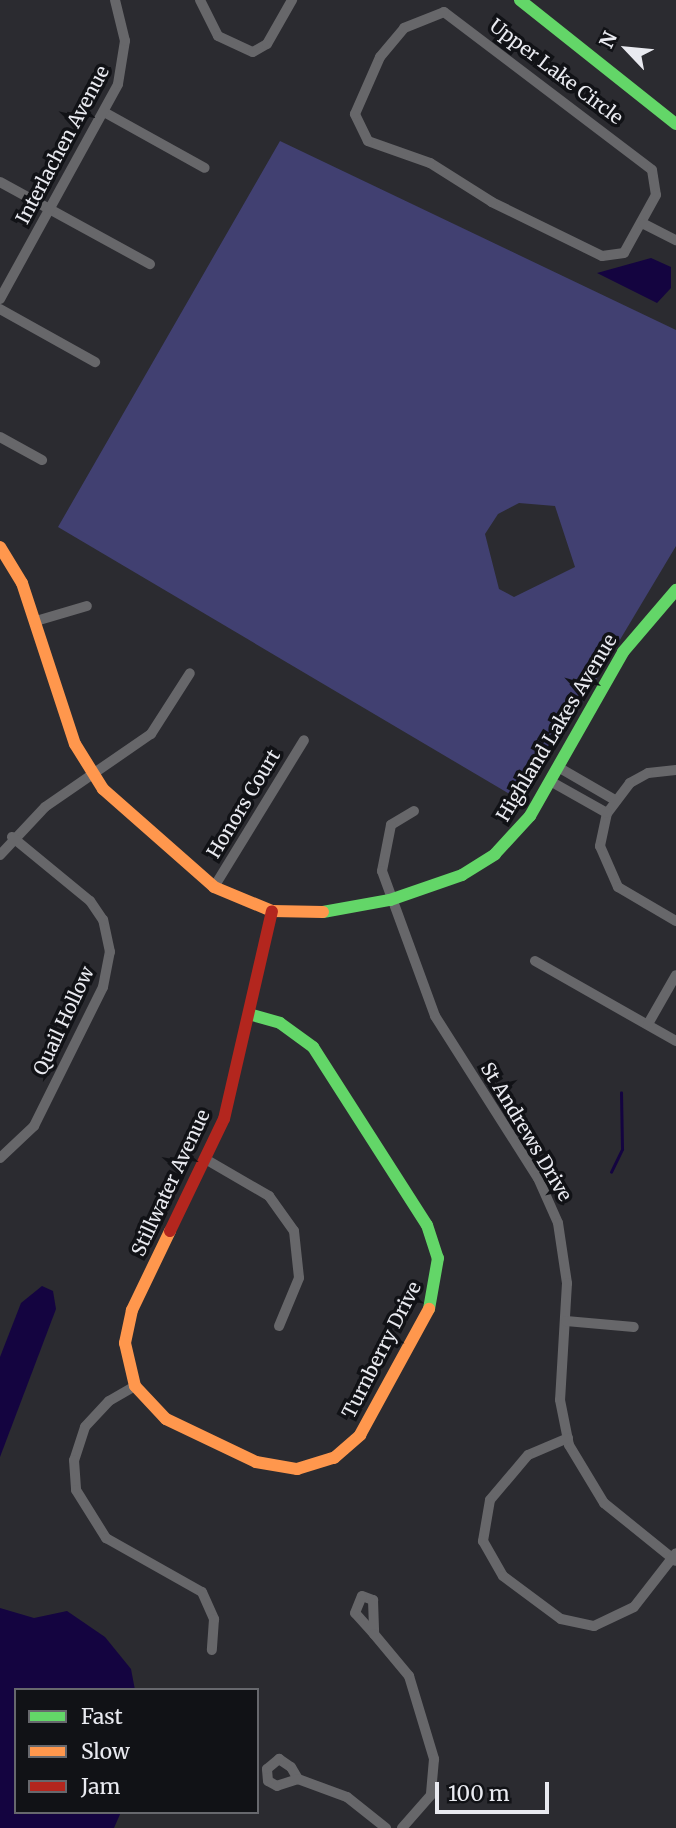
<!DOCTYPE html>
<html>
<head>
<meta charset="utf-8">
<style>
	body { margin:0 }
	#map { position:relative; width:676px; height:1828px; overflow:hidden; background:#2b2b30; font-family:Merriweather,serif }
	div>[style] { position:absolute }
	.green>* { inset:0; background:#414071 }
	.water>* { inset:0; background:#140440 }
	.stream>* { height:2.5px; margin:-1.25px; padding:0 1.25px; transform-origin:1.25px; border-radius:1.25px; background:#140440 }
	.street>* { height:10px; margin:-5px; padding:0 5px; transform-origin:5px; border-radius:5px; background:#67676a }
	.fast>* { height:12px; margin:-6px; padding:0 6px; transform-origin:6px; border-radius:6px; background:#63d668 }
	.slow>* { height:12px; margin:-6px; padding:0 6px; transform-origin:6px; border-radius:6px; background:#ff974d }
	.jam>* { height:12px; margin:-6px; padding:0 6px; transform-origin:6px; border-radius:6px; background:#b3261e }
	span { translate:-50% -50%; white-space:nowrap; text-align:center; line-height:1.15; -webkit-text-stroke:7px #111216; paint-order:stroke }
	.street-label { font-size:19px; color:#e9eaf0 }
	.legend { position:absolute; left:14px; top:1688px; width:245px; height:126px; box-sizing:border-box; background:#111216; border:2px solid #67686d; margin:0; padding:9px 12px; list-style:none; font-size:21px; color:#e9eaf0 }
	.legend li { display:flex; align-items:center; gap:14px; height:35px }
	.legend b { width:35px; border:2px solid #67686d }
	.north { position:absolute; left:592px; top:14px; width:70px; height:70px; -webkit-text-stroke:5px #111216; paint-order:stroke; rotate:296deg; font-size:19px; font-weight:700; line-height:28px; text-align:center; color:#e9eaf0 }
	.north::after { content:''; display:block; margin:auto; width:24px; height:32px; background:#e9eaf0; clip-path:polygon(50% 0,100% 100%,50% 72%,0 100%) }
	.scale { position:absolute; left:435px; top:1782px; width:114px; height:32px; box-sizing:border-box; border:4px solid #e9eaf0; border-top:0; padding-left:9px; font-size:21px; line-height:24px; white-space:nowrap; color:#e9eaf0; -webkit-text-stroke:5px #111216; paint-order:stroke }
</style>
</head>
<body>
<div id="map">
	<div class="green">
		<i style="clip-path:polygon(evenodd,280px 141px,676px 330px,676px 546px,523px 802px,58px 527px,280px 141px,519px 503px,555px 506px,575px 567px,514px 597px,499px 589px,485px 534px,498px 514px,519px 503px)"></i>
	</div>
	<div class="water">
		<i style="clip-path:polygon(651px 258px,671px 267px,671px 288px,657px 303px,597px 273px)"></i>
		<i style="clip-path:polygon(42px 1286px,53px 1291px,56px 1309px,0 1457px,0 1357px,21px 1303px)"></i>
		<i style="clip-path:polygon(0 1608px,34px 1618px,67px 1611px,105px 1637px,131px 1669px,135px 1690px,16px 1690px,16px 1812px,121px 1812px,114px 1828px,0 1828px)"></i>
	</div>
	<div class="stream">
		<i style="left:611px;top:1172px;width:25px;rotate:-64deg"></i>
		<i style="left:622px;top:1149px;width:56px;rotate:-91deg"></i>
	</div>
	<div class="street">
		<i style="left:200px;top:0;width:40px;rotate:63.4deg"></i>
		<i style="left:218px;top:36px;width:38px;rotate:25deg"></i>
		<i style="left:253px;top:52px;width:16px;rotate:-30deg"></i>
		<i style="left:267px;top:44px;width:51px;rotate:-60.4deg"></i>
		<i style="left:444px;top:12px;width:261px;rotate:37.2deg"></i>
		<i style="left:652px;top:170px;width:25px;rotate:81deg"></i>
		<i style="left:656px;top:195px;width:66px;rotate:118.9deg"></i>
		<i style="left:624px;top:253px;width:22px;rotate:172deg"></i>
		<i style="left:602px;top:256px;width:123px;rotate:-153.9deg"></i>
		<i style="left:492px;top:202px;width:73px;rotate:-147.8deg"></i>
		<i style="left:430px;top:163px;width:66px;rotate:-160.5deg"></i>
		<i style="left:368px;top:141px;width:30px;rotate:-116deg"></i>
		<i style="left:355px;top:114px;width:62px;rotate:-66.3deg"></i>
		<i style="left:380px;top:57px;width:38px;rotate:-50deg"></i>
		<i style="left:404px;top:28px;width:43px;rotate:-21.8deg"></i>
		<i style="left:104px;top:112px;width:115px;rotate:29deg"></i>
		<i style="left:0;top:182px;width:171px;rotate:28.7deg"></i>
		<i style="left:644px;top:224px;width:36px;rotate:27deg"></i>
		<i style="left:0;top:299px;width:245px;rotate:-61.2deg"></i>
		<i style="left:118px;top:84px;width:44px;rotate:-80.8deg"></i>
		<i style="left:125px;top:41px;width:42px;rotate:-103.7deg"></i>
		<i style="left:0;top:309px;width:109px;rotate:29.2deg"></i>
		<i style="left:0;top:437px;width:48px;rotate:28.7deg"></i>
		<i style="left:36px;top:621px;width:53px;rotate:-16.4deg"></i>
		<i style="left:558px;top:767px;width:66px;rotate:30.1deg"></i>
		<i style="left:676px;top:770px;width:28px;rotate:174deg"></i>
		<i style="left:648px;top:773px;width:21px;rotate:151deg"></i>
		<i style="left:630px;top:783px;width:38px;rotate:127deg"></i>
		<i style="left:607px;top:813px;width:34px;rotate:102deg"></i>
		<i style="left:600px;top:846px;width:45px;rotate:66.3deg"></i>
		<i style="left:618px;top:887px;width:67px;rotate:30.4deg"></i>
		<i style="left:550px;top:781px;width:65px;rotate:29.3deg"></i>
		<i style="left:414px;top:811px;width:27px;rotate:149deg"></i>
		<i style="left:391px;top:825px;width:47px;rotate:101.1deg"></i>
		<i style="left:382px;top:871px;width:154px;rotate:69.9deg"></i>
		<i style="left:435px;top:1016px;width:192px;rotate:57.6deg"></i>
		<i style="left:538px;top:1178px;width:49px;rotate:66deg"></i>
		<i style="left:558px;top:1223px;width:61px;rotate:81.5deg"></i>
		<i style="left:567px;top:1283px;width:117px;rotate:93.4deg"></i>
		<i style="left:560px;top:1400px;width:46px;rotate:78.7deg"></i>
		<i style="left:569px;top:1445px;width:68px;rotate:58.9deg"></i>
		<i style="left:604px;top:1503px;width:92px;rotate:38.9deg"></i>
		<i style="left:0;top:855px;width:66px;rotate:-46.8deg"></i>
		<i style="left:45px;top:807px;width:129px;rotate:-34.6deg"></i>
		<i style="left:151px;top:734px;width:72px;rotate:-57.4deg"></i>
		<i style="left:214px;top:887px;width:172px;rotate:-58.5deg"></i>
		<i style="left:535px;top:961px;width:162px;rotate:29.6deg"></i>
		<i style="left:648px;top:1024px;width:56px;rotate:-60.3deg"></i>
		<i style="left:0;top:1158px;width:47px;rotate:-43.3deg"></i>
		<i style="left:34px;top:1126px;width:155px;rotate:-63.6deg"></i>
		<i style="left:103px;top:987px;width:36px;rotate:-79deg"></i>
		<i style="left:110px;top:952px;width:33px;rotate:-102deg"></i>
		<i style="left:103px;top:920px;width:23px;rotate:-124deg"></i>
		<i style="left:90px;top:901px;width:101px;rotate:-140.6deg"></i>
		<i style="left:207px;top:1160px;width:72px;rotate:30.1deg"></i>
		<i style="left:269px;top:1196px;width:43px;rotate:54.5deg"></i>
		<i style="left:294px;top:1231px;width:47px;rotate:83.9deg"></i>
		<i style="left:299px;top:1278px;width:52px;rotate:112.6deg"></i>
		<i style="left:566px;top:1321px;width:68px;rotate:5deg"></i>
		<i style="left:135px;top:1386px;width:30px;rotate:150deg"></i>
		<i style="left:109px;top:1401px;width:35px;rotate:133deg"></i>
		<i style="left:85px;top:1427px;width:35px;rotate:108deg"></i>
		<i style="left:74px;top:1460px;width:30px;rotate:86deg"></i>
		<i style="left:76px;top:1490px;width:57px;rotate:58deg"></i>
		<i style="left:106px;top:1538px;width:110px;rotate:29.4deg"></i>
		<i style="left:202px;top:1592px;width:30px;rotate:66deg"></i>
		<i style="left:214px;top:1619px;width:31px;rotate:94deg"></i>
		<i style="left:568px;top:1438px;width:43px;rotate:157deg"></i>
		<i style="left:528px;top:1455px;width:59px;rotate:130.2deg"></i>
		<i style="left:490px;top:1500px;width:42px;rotate:99.7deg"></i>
		<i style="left:483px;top:1541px;width:40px;rotate:60.3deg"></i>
		<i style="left:503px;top:1576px;width:72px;rotate:36.6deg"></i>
		<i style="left:561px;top:1619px;width:34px;rotate:12deg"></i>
		<i style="left:594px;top:1626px;width:44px;rotate:-25.4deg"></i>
		<i style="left:634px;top:1607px;width:68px;rotate:-52.1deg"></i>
		<i style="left:362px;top:1596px;width:12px;rotate:20deg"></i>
		<i style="left:373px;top:1600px;width:34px;rotate:88deg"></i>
		<i style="left:374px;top:1634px;width:28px;rotate:-132deg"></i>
		<i style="left:355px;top:1613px;width:18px;rotate:-68deg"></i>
		<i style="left:374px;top:1634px;width:55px;rotate:50.2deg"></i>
		<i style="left:409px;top:1676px;width:87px;rotate:73.2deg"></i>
		<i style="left:434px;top:1759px;width:36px;rotate:95deg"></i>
		<i style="left:431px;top:1795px;width:44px;rotate:131.3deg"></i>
		<i style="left:279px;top:1759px;width:14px;rotate:34deg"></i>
		<i style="left:291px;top:1767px;width:14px;rotate:60deg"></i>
		<i style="left:298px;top:1779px;width:22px;rotate:162deg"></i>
		<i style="left:277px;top:1786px;width:10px;rotate:-151deg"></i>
		<i style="left:268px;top:1781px;width:12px;rotate:-95deg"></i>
		<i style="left:267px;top:1769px;width:16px;rotate:-40deg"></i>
		<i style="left:298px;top:1779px;width:52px;rotate:20.2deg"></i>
		<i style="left:347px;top:1797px;width:50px;rotate:38.5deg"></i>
	</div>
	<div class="fast">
		<i style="left:520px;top:0;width:199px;rotate:38.5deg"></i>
		<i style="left:323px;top:912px;width:68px;rotate:-10.2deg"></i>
		<i style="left:390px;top:900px;width:76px;rotate:-19.1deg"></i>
		<i style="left:462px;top:875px;width:39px;rotate:-32deg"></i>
		<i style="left:495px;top:854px;width:52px;rotate:-47.4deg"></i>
		<i style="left:530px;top:816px;width:189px;rotate:-60.4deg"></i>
		<i style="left:623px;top:652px;width:82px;rotate:-49.5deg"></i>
		<i style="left:249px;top:1014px;width:32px;rotate:16deg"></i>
		<i style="left:280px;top:1023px;width:41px;rotate:36deg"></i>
		<i style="left:313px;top:1047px;width:211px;rotate:57.4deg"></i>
		<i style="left:427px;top:1225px;width:35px;rotate:72deg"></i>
		<i style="left:438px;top:1258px;width:52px;rotate:100deg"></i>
	</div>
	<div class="slow">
		<i style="left:0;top:547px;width:42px;rotate:58.6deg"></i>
		<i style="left:22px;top:583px;width:169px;rotate:71.8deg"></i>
		<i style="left:75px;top:744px;width:53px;rotate:58.1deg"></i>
		<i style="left:103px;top:789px;width:148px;rotate:41.4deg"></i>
		<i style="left:214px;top:887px;width:63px;rotate:22.5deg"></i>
		<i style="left:272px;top:911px;width:51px;rotate:1.1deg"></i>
		<i style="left:170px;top:1231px;width:88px;rotate:115.7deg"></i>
		<i style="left:132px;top:1310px;width:34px;rotate:102deg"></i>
		<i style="left:125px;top:1343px;width:44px;rotate:76.9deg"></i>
		<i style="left:135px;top:1386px;width:45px;rotate:46.8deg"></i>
		<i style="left:166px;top:1419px;width:100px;rotate:25.5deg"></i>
		<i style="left:256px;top:1462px;width:42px;rotate:9.7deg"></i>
		<i style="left:297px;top:1469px;width:39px;rotate:-17deg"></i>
		<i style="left:334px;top:1458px;width:35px;rotate:-41deg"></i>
		<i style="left:360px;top:1435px;width:144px;rotate:-61.3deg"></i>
	</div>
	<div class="jam">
		<i style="left:170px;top:1231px;width:124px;rotate:-64.3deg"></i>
		<i style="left:224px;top:1119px;width:213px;rotate:-77deg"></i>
	</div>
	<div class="street-label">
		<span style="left:556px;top:72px;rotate:37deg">Upper Lake Circle</span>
		<span style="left:63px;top:145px;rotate:-62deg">Interlachen Avenue</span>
		<span style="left:557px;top:728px;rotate:-59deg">Highland Lakes Avenue</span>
		<span style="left:244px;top:804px;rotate:-59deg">Honors Court</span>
		<span style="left:64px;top:1021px;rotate:-65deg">Quail Hollow</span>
		<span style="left:526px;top:1132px;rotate:59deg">St Andrews Drive</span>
		<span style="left:171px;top:1183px;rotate:-65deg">Stillwater Avenue</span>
		<span style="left:382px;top:1350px;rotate:-63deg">Turnberry Drive</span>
	</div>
	<ul class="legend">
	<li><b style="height:9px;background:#63d668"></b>Fast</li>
	<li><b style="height:9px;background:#ff974d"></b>Slow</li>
	<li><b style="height:9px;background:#b3261e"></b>Jam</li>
	</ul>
	<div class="north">N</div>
	<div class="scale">100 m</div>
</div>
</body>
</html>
